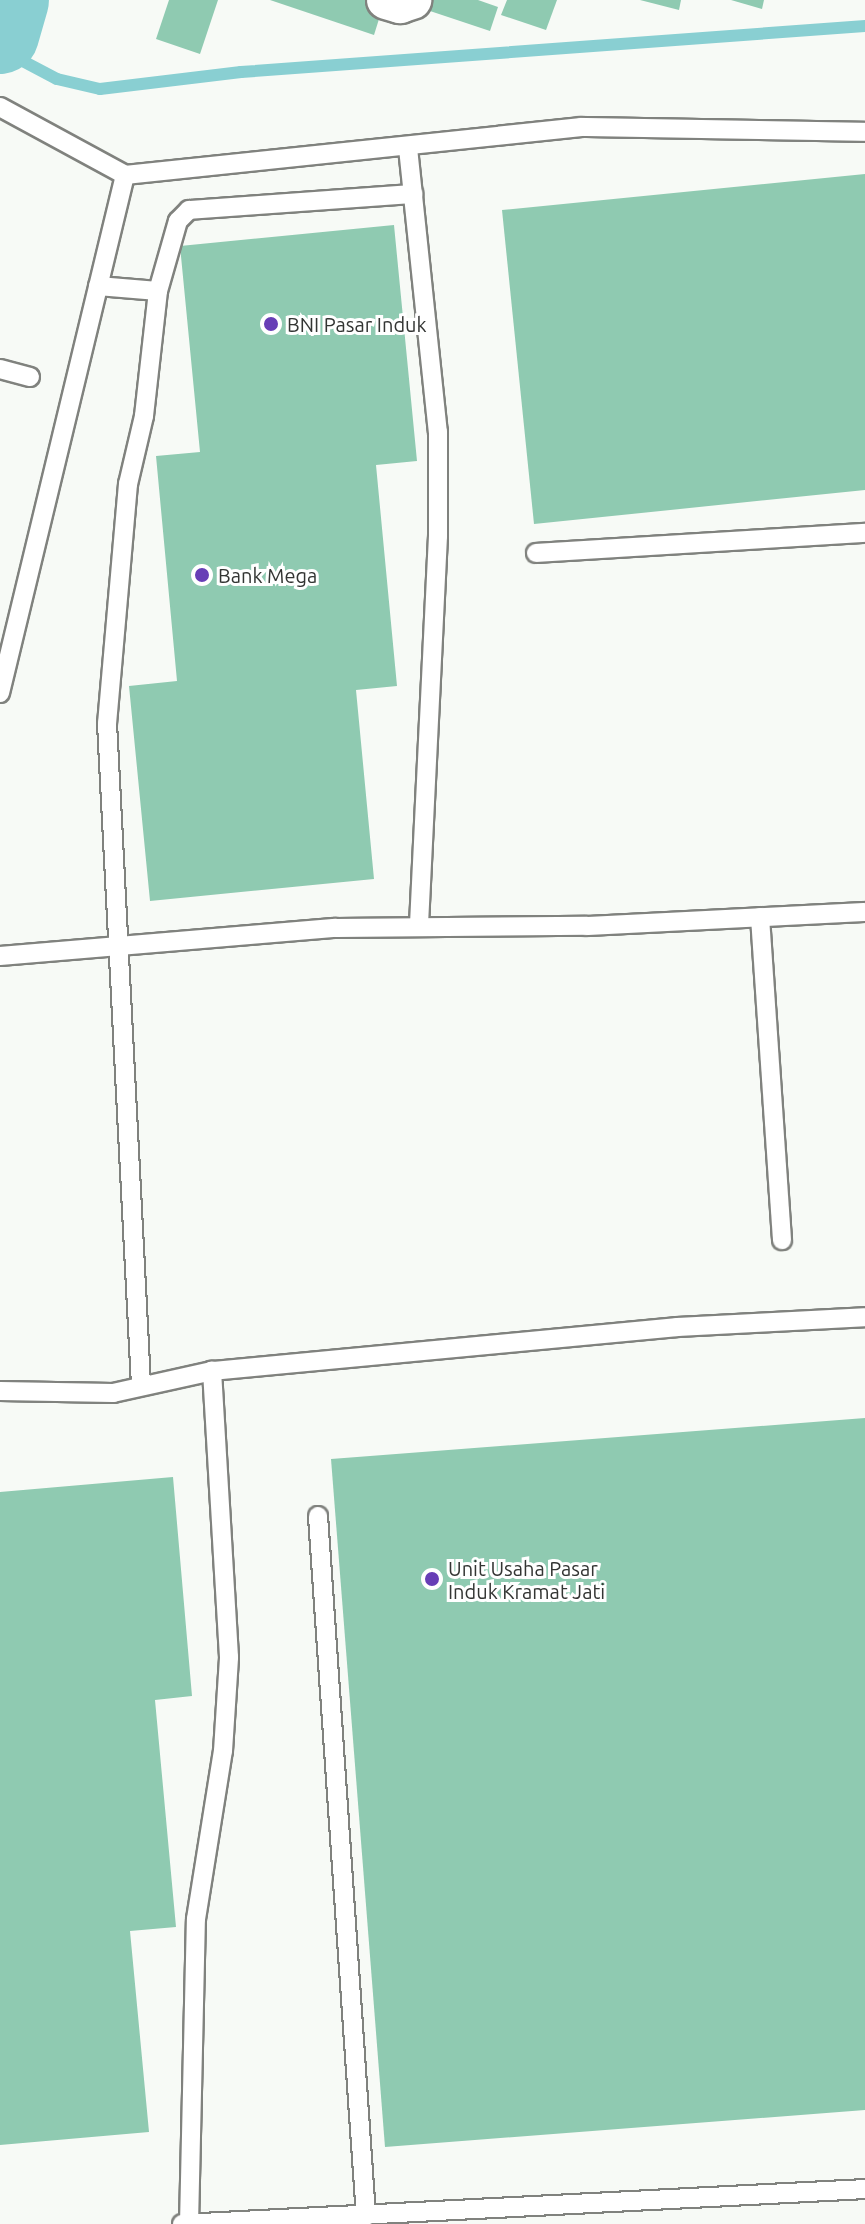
<!DOCTYPE html>
<html>
<head>
<meta charset="utf-8">
<style>
	body { margin:0 }
	#map { position:relative; width:865px; height:2224px; overflow:hidden; background:#f7faf6; font-family:Ubuntu,sans-serif }
	div>[style] { position:absolute }
	.stream>* { height:12px; margin:-6px; padding:0 6px; transform-origin:6px; border-radius:6px; background:#89cfd2 }
	.river>* { height:78px; margin:-39px; padding:0 39px; transform-origin:39px; border-radius:39px; background:#89cfd2 }
	.building>* { inset:0; background:#8fcab1 }
	.roads { filter:drop-shadow(2px 0 #80827e) drop-shadow(-2px 0 #80827e) drop-shadow(0 2px #80827e) drop-shadow(0 -2px #80827e) }
	.service>* { height:18px; margin:-9px; padding:0 9px; transform-origin:9px; border-radius:9px; background:#fff }
	.minor>* { height:38px; margin:-19px; padding:0 19px; transform-origin:19px; border-radius:19px; background:#fff }
	.dots>* { width:22px; height:22px; translate:-50% -50%; box-sizing:border-box; border:4px solid #fff; border-radius:50% }
	span { translate:-50% -50%; white-space:nowrap; text-align:center; line-height:1.15; -webkit-text-stroke:6px #fff; paint-order:stroke }
	.poi-label { font-size:20px; color:#333533 }
	.left { translate:0 -50%; text-align:left }
</style>
</head>
<body>
<div id="map">
	<div class="stream">
		<i style="left:0;top:49px;width:64px;rotate:27.8deg"></i>
		<i style="left:57px;top:79px;width:44px;rotate:13.1deg"></i>
		<i style="left:100px;top:89px;width:142px;rotate:-6.9deg"></i>
		<i style="left:241px;top:72px;width:626px;rotate:-4.22deg"></i>
	</div>
	<div class="river">
		<i style="left:0;top:35px;width:36px;rotate:-74deg"></i>
	</div>
	<div class="building">
		<i style="clip-path:polygon(169px 0,218px 0,200px 54px,156px 39px)"></i>
		<i style="clip-path:polygon(270px 0,365px 0,383px 6px,374px 35px)"></i>
		<i style="clip-path:polygon(420px 0,478px 0,498px 7px,490px 31px,418px 7px)"></i>
		<i style="clip-path:polygon(507px 0,557px 0,546px 30px,501px 15px)"></i>
		<i style="clip-path:polygon(640px 0,681px 0,679px 10px)"></i>
		<i style="clip-path:polygon(731px 0,764px 0,762px 9px)"></i>
		<i style="clip-path:polygon(865px 174px,865px 490px,534px 524px,502px 210px)"></i>
		<i style="clip-path:polygon(394px 225px,417px 461px,376px 465px,397px 686px,356px 690px,374px 879px,150px 901px,129px 686px,177px 681px,156px 456px,200px 452px,180px 246px)"></i>
		<i style="clip-path:polygon(865px 1418px,865px 2110px,385px 2147px,331px 1459px)"></i>
		<i style="clip-path:polygon(173px 1477px,192px 1696px,155px 1700px,176px 1927px,130px 1931px,149px 2132px,0 2145px,0 1492px)"></i>
	</div>
	<div class="roads">
		<div class="service">
			<i style="left:0;top:107px;width:142px;rotate:28.5deg"></i>
			<i style="left:125px;top:175px;width:459px;rotate:-6deg"></i>
			<i style="left:581px;top:127px;width:284px;rotate:1deg"></i>
			<i style="left:408px;top:148px;width:286px;rotate:84deg"></i>
			<i style="left:438px;top:432px;width:104px;rotate:90deg"></i>
			<i style="left:438px;top:536px;width:391px;rotate:92.8deg"></i>
			<i style="left:98px;top:286px;width:60px;rotate:4.8deg"></i>
			<i style="left:158px;top:291px;width:126px;rotate:96.4deg"></i>
			<i style="left:144px;top:416px;width:70px;rotate:103.2deg"></i>
			<i style="left:128px;top:484px;width:240px;rotate:95deg"></i>
			<i style="left:107px;top:723px;width:664px;rotate:87.06deg"></i>
			<i style="left:158px;top:291px;width:73px;rotate:-74.1deg"></i>
			<i style="left:178px;top:221px;width:16px;rotate:-45deg"></i>
			<i style="left:189px;top:210px;width:225px;rotate:-4.1deg"></i>
			<i style="left:0;top:369px;width:31px;rotate:15deg"></i>
			<i style="left:536px;top:553px;width:330px;rotate:-3.5deg"></i>
			<i style="left:0;top:693px;width:533px;rotate:-76.43deg"></i>
			<i style="left:760px;top:917px;width:324px;rotate:86.1deg"></i>
			<i style="left:0;top:956px;width:337px;rotate:-4.8deg"></i>
			<i style="left:336px;top:928px;width:251px;rotate:-0.5deg"></i>
			<i style="left:587px;top:926px;width:278px;rotate:-2.9deg"></i>
			<i style="left:0;top:1391px;width:113px;rotate:1deg"></i>
			<i style="left:113px;top:1393px;width:101px;rotate:-12.5deg"></i>
			<i style="left:212px;top:1371px;width:467px;rotate:-5.4deg"></i>
			<i style="left:677px;top:1327px;width:188px;rotate:-3deg"></i>
			<i style="left:318px;top:1516px;width:702px;rotate:86.08deg"></i>
			<i style="left:182px;top:2224px;width:684px;rotate:-2.93deg"></i>
			<i style="left:189px;top:2224px;width:305px;rotate:-88.7deg"></i>
			<i style="left:196px;top:1919px;width:170px;rotate:-80.9deg"></i>
			<i style="left:223px;top:1751px;width:94px;rotate:-86.3deg"></i>
			<i style="left:229px;top:1657px;width:287px;rotate:-93.4deg"></i>
		</div>
		<div class="minor">
			<i style="left:386px;top:0;width:15px;rotate:16deg"></i>
			<i style="left:400px;top:4px;width:13px;rotate:-18deg"></i>
		</div>
	</div>
	<div class="dots">
		<i style="left:271px;top:324px;background:#673eb6"></i>
		<i style="left:202px;top:575px;background:#673eb6"></i>
		<i style="left:432px;top:1579px;background:#673eb6"></i>
	</div>
	<div class="poi-label">
		<span class="left" style="left:287px;top:324px">BNI Pasar Induk</span>
		<span class="left" style="left:218px;top:575px">Bank Mega</span>
		<span class="left" style="left:448px;top:1580px">Unit Usaha Pasar<br>Induk Kramat Jati</span>
	</div>
</div>
</body>
</html>
